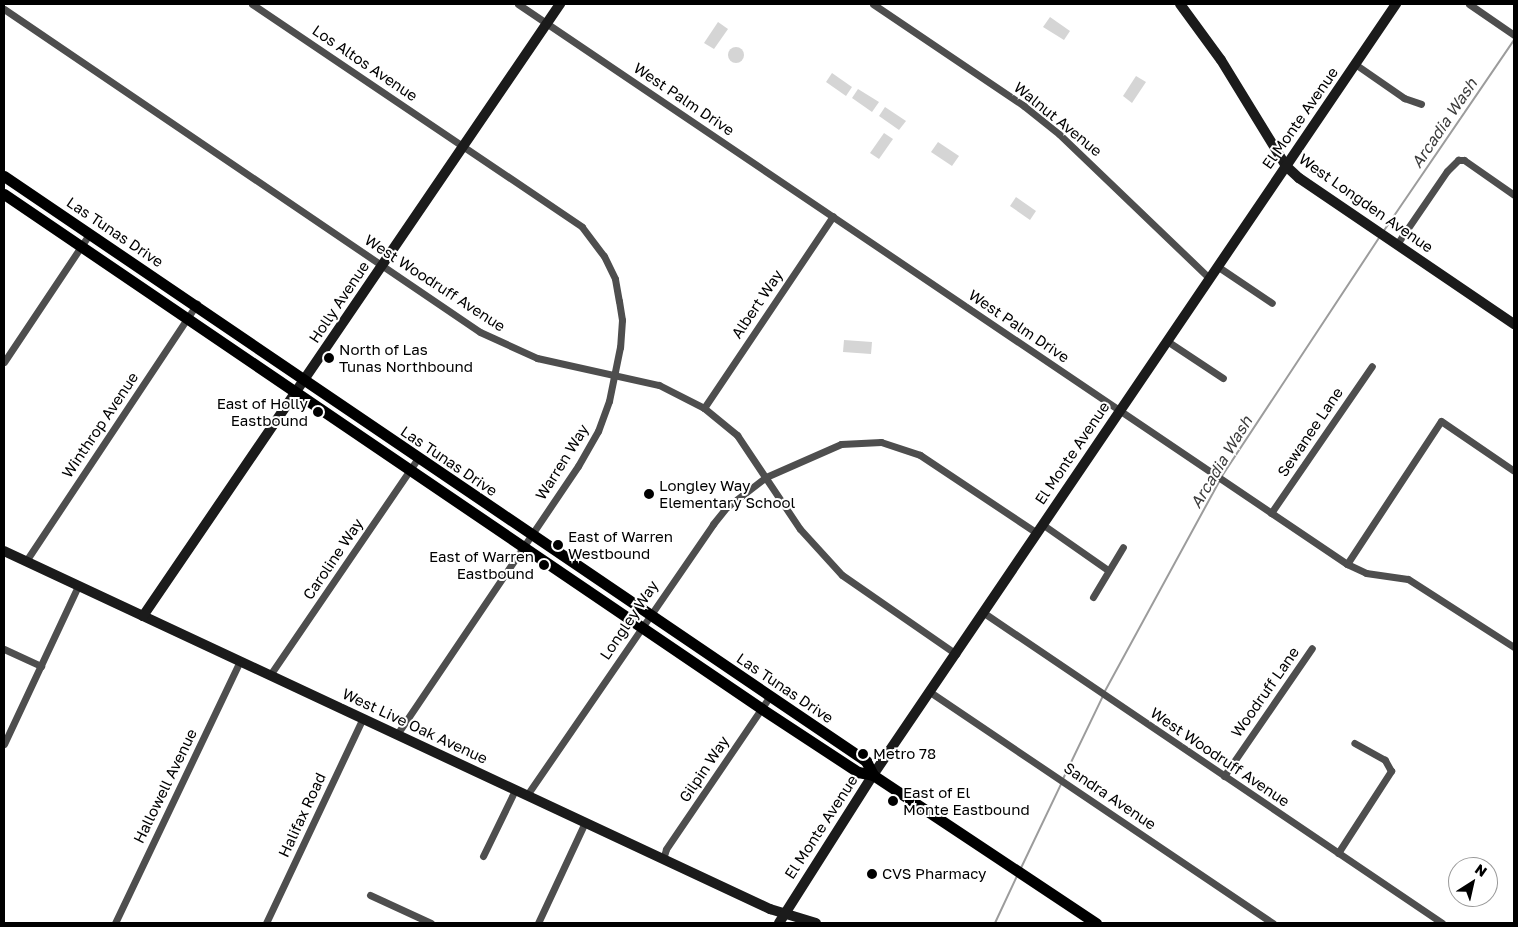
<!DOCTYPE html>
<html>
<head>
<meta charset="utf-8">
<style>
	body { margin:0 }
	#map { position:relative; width:1518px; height:927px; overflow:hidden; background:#fff; font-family:"Golos Text",sans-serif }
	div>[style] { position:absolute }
	.green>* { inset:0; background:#d5d5d5 }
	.round { border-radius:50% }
	.stream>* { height:2px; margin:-1px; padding:0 1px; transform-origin:1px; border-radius:1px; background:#9c9c9c }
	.street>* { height:7px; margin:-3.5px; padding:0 3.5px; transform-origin:3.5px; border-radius:3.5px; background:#4e4e4e }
	.secondary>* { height:10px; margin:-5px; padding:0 5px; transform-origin:5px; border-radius:5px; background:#1b1b1b }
	.primary>* { height:11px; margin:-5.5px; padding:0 5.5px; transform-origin:5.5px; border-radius:5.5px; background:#000 }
	.dots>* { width:14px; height:14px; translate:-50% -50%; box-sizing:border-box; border:2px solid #fff; border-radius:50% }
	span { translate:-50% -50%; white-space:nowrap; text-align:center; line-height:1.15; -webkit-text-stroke:4px #fff; paint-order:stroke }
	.street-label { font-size:15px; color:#000 }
	.poi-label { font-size:15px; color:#000 }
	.left { translate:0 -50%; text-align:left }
	.right { translate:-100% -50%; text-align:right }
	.water-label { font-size:16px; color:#3d3d3d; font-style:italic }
	.frame { position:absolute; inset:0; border:5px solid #000; pointer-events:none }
	.north { position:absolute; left:1448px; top:857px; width:50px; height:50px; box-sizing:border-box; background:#fff; border:1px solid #999; border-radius:50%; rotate:35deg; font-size:14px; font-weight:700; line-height:20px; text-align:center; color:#000 }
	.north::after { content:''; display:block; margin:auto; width:18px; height:22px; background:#000; clip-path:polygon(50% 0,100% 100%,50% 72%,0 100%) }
</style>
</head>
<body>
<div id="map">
	<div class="green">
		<i style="clip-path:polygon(1050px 17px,1070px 31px,1064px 40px,1043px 27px)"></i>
		<i style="clip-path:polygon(718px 22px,728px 29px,714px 49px,704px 43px)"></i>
		<i class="round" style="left:728px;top:47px;width:16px;height:16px"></i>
		<i style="clip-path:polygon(832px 73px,852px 87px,846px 96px,826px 82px)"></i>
		<i style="clip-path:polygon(1136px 76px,1146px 82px,1132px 103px,1123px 96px)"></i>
		<i style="clip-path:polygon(858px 89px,879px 102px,872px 112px,852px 98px)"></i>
		<i style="clip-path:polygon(885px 107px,906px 121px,899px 130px,879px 116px)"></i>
		<i style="clip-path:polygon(884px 133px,893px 139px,879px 159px,870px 153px)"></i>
		<i style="clip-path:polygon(938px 142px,959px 156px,952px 166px,931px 152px)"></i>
		<i style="clip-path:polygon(1016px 197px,1036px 211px,1030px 220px,1010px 206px)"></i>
		<i style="clip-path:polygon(844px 340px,872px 342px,871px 354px,843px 352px)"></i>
	</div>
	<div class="stream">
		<i style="left:1383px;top:232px;width:232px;rotate:-55.7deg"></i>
		<i style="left:1222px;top:476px;width:285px;rotate:-56.6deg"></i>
		<i style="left:1105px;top:691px;width:240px;rotate:-61.4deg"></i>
		<i style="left:1063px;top:779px;width:92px;rotate:-64.3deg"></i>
		<i style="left:1021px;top:868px;width:93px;rotate:-64.5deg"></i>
		<i style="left:995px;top:923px;width:52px;rotate:-64.9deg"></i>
	</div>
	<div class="street">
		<i style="left:252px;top:4px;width:398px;rotate:34deg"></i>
		<i style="left:582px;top:227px;width:36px;rotate:53deg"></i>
		<i style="left:604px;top:256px;width:25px;rotate:64deg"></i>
		<i style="left:615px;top:279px;width:22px;rotate:80deg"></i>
		<i style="left:619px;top:301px;width:19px;rotate:81deg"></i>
		<i style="left:622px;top:320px;width:27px;rotate:94deg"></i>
		<i style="left:620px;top:347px;width:55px;rotate:101.5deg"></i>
		<i style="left:609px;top:401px;width:32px;rotate:110deg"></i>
		<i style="left:598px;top:431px;width:40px;rotate:119.7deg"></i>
		<i style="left:578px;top:466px;width:323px;rotate:124deg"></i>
		<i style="left:518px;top:4px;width:1000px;rotate:34.04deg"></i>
		<i style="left:1347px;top:564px;width:21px;rotate:25deg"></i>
		<i style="left:1366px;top:573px;width:42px;rotate:8.1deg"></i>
		<i style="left:1408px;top:579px;width:126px;rotate:32.7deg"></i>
		<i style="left:873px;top:4px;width:182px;rotate:34deg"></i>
		<i style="left:1024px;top:106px;width:45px;rotate:38.7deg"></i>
		<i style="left:1059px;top:134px;width:208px;rotate:43.8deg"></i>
		<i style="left:1469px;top:4px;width:55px;rotate:34.6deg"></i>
		<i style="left:4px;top:9px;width:575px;rotate:34.16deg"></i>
		<i style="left:480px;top:332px;width:63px;rotate:24.5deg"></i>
		<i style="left:537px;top:358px;width:125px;rotate:12.5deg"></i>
		<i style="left:659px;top:385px;width:51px;rotate:27.1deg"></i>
		<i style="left:704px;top:408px;width:43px;rotate:39.3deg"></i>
		<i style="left:737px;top:435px;width:113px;rotate:56.2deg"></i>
		<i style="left:800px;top:529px;width:62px;rotate:47.6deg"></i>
		<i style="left:842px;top:575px;width:139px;rotate:34.7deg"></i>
		<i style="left:1355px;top:64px;width:60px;rotate:34.8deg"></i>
		<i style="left:1404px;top:98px;width:18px;rotate:19deg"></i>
		<i style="left:1397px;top:244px;width:88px;rotate:-55.6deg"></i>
		<i style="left:1447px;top:171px;width:16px;rotate:-45deg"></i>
		<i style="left:1458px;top:160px;width:6px"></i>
		<i style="left:1464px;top:160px;width:61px;rotate:35deg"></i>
		<i style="left:1217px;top:266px;width:66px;rotate:33.9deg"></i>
		<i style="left:1167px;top:341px;width:67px;rotate:33.5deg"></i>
		<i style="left:4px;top:362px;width:155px;rotate:-56.3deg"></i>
		<i style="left:704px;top:408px;width:231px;rotate:-56.1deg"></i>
		<i style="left:1271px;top:513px;width:178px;rotate:-55.5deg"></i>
		<i style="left:1042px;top:524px;width:80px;rotate:34.9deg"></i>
		<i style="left:26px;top:561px;width:309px;rotate:-56.4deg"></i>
		<i style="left:1347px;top:564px;width:171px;rotate:-56.7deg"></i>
		<i style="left:1441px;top:421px;width:88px;rotate:34.4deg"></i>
		<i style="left:1093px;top:597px;width:58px;rotate:-59deg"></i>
		<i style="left:984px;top:613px;width:553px;rotate:34.09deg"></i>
		<i style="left:4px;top:649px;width:41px;rotate:24.7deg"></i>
		<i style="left:270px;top:675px;width:263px;rotate:-55.7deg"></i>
		<i style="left:930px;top:692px;width:414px;rotate:34deg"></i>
		<i style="left:4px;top:744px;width:174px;rotate:-64.9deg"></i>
		<i style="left:1224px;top:776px;width:155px;rotate:-55.5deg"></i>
		<i style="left:527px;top:795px;width:329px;rotate:-55.5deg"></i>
		<i style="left:713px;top:524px;width:22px;rotate:-51deg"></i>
		<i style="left:727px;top:507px;width:49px;rotate:-37.6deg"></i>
		<i style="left:766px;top:477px;width:82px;rotate:-23.7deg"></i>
		<i style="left:841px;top:444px;width:40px;rotate:-2.9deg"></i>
		<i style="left:881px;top:442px;width:41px;rotate:18.4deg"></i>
		<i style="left:920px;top:455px;width:141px;rotate:33.7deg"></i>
		<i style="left:1338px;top:853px;width:98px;rotate:-57.1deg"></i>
		<i style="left:1391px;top:771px;width:13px;rotate:-119deg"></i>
		<i style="left:1385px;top:760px;width:35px;rotate:-151deg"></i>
		<i style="left:483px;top:856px;width:73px;rotate:-64.1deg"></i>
		<i style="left:663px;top:859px;width:10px;rotate:-73deg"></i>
		<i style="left:666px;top:849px;width:185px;rotate:-55.8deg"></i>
		<i style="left:370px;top:895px;width:67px;rotate:24.7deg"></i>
		<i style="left:115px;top:923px;width:290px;rotate:-64.5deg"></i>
		<i style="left:266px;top:923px;width:227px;rotate:-64.7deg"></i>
		<i style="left:538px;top:923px;width:111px;rotate:-65deg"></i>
	</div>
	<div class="secondary">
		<i style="left:1180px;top:4px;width:69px;rotate:53.8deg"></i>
		<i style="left:1221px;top:60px;width:124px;rotate:58.5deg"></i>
		<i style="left:1286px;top:166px;width:18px;rotate:43deg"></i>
		<i style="left:1299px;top:178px;width:260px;rotate:34.2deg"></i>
		<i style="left:4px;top:551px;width:846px;rotate:25.05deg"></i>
		<i style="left:770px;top:909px;width:48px;rotate:16.9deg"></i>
		<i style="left:143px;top:616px;width:741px;rotate:-55.73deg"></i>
		<i style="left:779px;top:923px;width:175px;rotate:-57.6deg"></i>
		<i style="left:873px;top:775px;width:932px;rotate:-55.85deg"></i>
	</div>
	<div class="primary">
		<i style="left:4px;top:176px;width:1042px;rotate:34.16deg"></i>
		<i style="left:866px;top:761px;width:16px;rotate:63deg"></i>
		<i style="left:4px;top:194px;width:916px;rotate:34.19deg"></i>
		<i style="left:762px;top:709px;width:115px;rotate:33.3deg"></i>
		<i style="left:858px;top:772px;width:15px;rotate:11deg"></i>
		<i style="left:873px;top:775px;width:268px;rotate:33.6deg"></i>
	</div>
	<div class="dots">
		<i style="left:329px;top:358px;background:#000"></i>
		<i style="left:318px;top:412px;background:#000"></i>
		<i style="left:649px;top:494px;background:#000"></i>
		<i style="left:558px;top:545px;background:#000"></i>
		<i style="left:544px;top:565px;background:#000"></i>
		<i style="left:863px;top:754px;background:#000"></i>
		<i style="left:893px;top:801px;background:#000"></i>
		<i style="left:872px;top:874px;background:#000"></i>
	</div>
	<div class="street-label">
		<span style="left:365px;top:63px;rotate:34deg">Los Altos Avenue</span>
		<span style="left:684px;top:99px;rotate:34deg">West Palm Drive</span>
		<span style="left:1300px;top:118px;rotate:-55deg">El Monte Avenue</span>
		<span style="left:1058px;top:119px;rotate:39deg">Walnut Avenue</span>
		<span style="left:1366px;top:203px;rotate:35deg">West Longden Avenue</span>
		<span style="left:115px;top:232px;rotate:34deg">Las Tunas Drive</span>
		<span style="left:435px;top:283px;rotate:33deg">West Woodruff Avenue</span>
		<span style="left:339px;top:302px;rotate:-56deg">Holly Avenue</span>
		<span style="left:757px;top:304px;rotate:-56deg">Albert Way</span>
		<span style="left:1019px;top:326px;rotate:34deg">West Palm Drive</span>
		<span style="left:100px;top:425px;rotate:-56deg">Winthrop Avenue</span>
		<span style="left:1310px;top:432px;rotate:-56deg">Sewanee Lane</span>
		<span style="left:1072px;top:453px;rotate:-56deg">El Monte Avenue</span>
		<span style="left:449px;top:461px;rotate:34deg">Las Tunas Drive</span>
		<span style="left:562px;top:462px;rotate:-58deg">Warren Way</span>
		<span style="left:333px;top:559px;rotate:-56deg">Caroline Way</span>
		<span style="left:629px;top:620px;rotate:-56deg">Longley Way</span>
		<span style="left:785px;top:688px;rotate:34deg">Las Tunas Drive</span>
		<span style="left:1265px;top:692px;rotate:-55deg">Woodruff Lane</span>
		<span style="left:415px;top:726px;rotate:25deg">West Live Oak Avenue</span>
		<span style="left:1220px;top:757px;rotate:34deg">West Woodruff Avenue</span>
		<span style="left:704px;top:769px;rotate:-56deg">Gilpin Way</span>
		<span style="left:165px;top:786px;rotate:-64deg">Hallowell Avenue</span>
		<span style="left:1110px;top:796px;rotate:34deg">Sandra Avenue</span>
		<span style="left:302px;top:815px;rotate:-65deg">Halifax Road</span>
		<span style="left:821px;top:827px;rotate:-57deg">El Monte Avenue</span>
	</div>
	<div class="poi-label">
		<span class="left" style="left:339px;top:358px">North of Las<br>Tunas Northbound</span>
		<span class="right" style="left:308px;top:412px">East of Holly<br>Eastbound</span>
		<span class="left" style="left:659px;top:494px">Longley Way<br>Elementary School</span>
		<span class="left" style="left:568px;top:545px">East of Warren<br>Westbound</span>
		<span class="right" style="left:534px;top:565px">East of Warren<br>Eastbound</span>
		<span class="left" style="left:873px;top:754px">Metro 78</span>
		<span class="left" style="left:903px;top:801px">East of El<br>Monte Eastbound</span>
		<span class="left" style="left:882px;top:874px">CVS Pharmacy</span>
	</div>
	<div class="water-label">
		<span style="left:1444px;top:123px;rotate:-56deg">Arcadia Wash</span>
		<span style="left:1221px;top:462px;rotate:-59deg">Arcadia Wash</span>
	</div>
	<div class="frame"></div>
	<div class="north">N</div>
</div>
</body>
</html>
